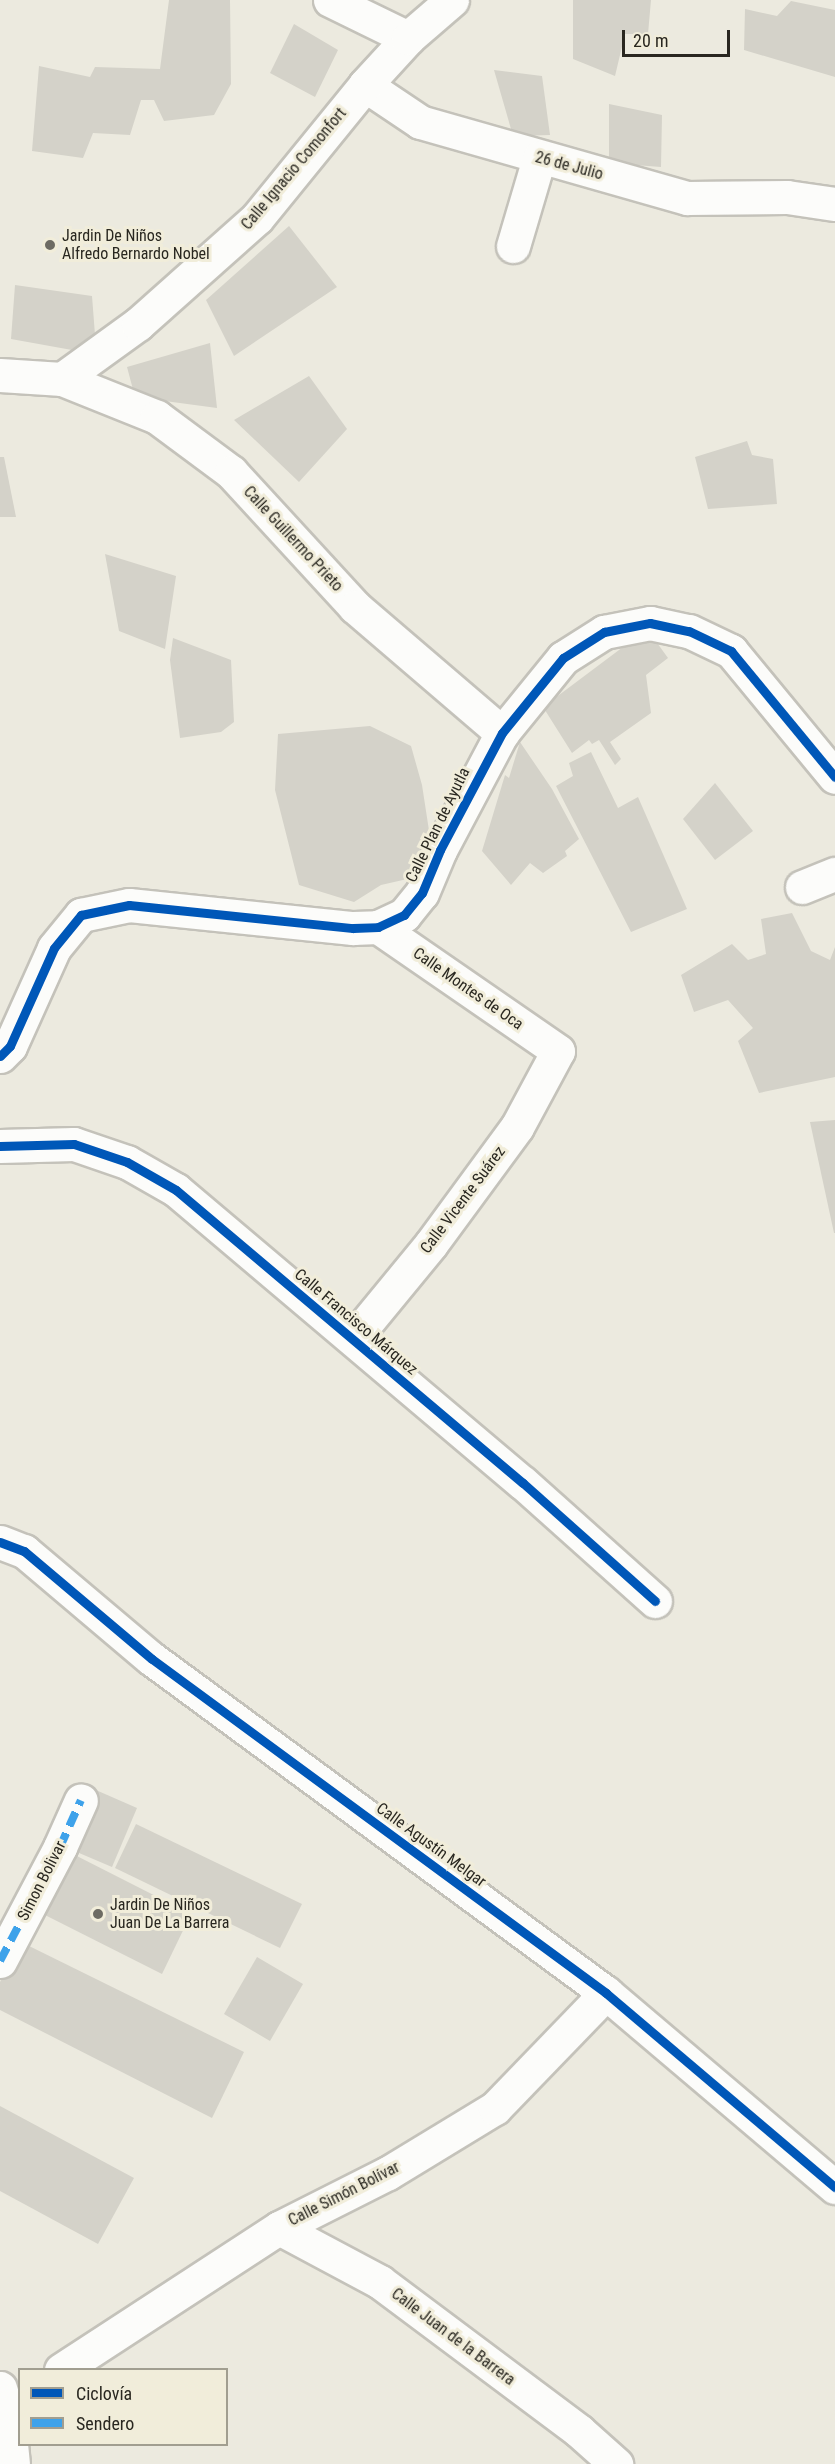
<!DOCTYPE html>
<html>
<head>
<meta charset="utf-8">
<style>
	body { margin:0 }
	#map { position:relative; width:835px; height:2464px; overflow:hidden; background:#eceadf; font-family:"Roboto Condensed",sans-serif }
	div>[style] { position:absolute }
	.building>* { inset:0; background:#d4d2c9 }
	.roads { filter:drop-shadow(2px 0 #c4c2ba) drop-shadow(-2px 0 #c4c2ba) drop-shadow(0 2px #c4c2ba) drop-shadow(0 -2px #c4c2ba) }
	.minor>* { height:33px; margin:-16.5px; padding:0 16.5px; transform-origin:16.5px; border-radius:16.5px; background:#fcfcfa }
	.tertiary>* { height:33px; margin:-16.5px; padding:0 16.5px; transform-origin:16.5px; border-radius:16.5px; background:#fcfcfa }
	.quiet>* { height:8px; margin-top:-4px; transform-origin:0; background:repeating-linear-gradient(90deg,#3ea2ea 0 15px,transparent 0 23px) }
	.cycleway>* { height:9px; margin:-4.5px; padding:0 4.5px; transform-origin:4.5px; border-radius:4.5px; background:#0057b8 }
	.dots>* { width:16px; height:16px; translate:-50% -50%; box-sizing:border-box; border:3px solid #f1edda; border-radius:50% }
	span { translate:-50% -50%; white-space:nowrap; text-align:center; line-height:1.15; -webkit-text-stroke:6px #f1edda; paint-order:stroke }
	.street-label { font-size:16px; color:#292720 }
	.poi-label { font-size:16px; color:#292720 }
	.left { translate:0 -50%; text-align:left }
	.legend { position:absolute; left:18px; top:2368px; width:210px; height:78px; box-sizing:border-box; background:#f1edda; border:2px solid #a19e90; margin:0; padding:8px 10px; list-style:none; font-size:18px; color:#292720 }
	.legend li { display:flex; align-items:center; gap:12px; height:30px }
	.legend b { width:30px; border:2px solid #a19e90 }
	.scale { position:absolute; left:622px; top:30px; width:108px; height:27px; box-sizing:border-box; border:3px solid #292720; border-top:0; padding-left:8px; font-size:18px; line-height:21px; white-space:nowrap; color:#292720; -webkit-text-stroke:4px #f1edda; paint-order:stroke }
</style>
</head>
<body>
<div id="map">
	<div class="building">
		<i style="clip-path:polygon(169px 0,230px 0,231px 84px,214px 115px,164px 121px,154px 100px,141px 100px,130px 135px,93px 133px,83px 158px,32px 151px,39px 66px,90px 77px,95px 67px,160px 69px)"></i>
		<i style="clip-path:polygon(573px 0,651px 0,648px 34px,625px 34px,615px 76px,573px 59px)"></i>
		<i style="clip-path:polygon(791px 1px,835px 10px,835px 77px,744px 50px,745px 9px,777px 16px)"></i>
		<i style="clip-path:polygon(294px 24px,338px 50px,315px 97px,270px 73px)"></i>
		<i style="clip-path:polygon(494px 70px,542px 76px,550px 135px,513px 136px)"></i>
		<i style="clip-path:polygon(609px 104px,662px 115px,661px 167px,609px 163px)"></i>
		<i style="clip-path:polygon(289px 226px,337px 287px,234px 356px,206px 300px)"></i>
		<i style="clip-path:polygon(15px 285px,92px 296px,95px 335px,72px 350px,11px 339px)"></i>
		<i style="clip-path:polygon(210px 343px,217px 408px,135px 397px,127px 367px)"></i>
		<i style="clip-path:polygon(309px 376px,347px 429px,299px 482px,234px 420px)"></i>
		<i style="clip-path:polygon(747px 441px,752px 455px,773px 459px,777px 504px,708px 509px,695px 457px)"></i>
		<i style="clip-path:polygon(0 457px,4px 457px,16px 517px,0 517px)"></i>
		<i style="clip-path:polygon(105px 554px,176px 576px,165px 649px,119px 631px)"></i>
		<i style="clip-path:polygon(647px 629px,668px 658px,646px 675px,651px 713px,610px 742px,621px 759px,615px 765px,599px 740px,592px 744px,589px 740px,572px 753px,543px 707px)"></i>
		<i style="clip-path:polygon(173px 638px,231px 660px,234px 722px,221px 732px,180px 738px,170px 660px)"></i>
		<i style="clip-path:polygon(370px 726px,411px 746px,422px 785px,432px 850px,416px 877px,381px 885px,354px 902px,299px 885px,275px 790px,278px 734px)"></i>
		<i style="clip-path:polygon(520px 742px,552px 789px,579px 839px,565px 851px,567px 856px,543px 873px,530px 863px,511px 885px,482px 851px,505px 775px,509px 778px)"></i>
		<i style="clip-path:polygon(591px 752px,618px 808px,638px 797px,687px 909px,631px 932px,556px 786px,573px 776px,569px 763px)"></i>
		<i style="clip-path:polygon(715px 783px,753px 831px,715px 860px,683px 819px)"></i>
		<i style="clip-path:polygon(792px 913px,811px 951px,830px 960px,835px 947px,835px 1077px,759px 1093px,738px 1041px,753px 1028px,728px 1000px,694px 1012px,681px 975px,732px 944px,748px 960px,766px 954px,761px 919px)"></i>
		<i style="clip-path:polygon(835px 1120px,835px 1233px,834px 1233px,810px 1122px)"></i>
		<i style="clip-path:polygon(89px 1787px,137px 1808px,112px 1867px,65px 1847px)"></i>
		<i style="clip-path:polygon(136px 1824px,302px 1904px,280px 1948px,115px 1868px)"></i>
		<i style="clip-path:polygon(65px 1850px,191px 1914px,162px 1974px,35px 1910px)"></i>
		<i style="clip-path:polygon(21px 1942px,244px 2052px,212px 2118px,0 2010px,0 1982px)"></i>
		<i style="clip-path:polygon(257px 1957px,303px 1984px,270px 2041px,224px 2014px)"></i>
		<i style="clip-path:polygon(0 2106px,134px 2178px,98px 2244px,0 2191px)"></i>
	</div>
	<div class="roads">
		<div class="minor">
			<i style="left:330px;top:0;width:87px;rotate:26deg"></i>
			<i style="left:365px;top:85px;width:66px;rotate:33.9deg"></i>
			<i style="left:420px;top:122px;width:278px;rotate:15.9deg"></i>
			<i style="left:687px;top:198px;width:100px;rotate:-0.6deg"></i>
			<i style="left:787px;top:197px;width:49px;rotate:8.3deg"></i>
			<i style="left:513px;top:246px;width:92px;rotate:-73.5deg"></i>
			<i style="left:0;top:375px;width:62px;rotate:3.7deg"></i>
			<i style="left:62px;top:379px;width:94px;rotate:-35.9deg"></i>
			<i style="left:138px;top:324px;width:159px;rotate:-41.7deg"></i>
			<i style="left:257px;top:218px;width:171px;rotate:-50.9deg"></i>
			<i style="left:365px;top:85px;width:64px;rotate:-47.5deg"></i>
			<i style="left:408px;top:38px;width:58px;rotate:-40.8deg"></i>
			<i style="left:62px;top:379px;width:102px;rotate:21.8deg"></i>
			<i style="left:157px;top:417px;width:92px;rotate:36.6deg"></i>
			<i style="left:231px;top:472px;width:183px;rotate:47.4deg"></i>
			<i style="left:355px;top:607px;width:194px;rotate:40.6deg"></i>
			<i style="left:802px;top:887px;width:35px;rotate:-22deg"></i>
			<i style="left:0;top:1146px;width:74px;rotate:-1.5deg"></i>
			<i style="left:74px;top:1144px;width:56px;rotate:18.8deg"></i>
			<i style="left:127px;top:1162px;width:56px;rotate:29.7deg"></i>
			<i style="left:176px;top:1190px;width:454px;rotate:40.2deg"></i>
			<i style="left:523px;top:1483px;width:177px;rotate:41.8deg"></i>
			<i style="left:353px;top:1339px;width:123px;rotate:-50.6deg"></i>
			<i style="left:431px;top:1244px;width:145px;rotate:-53.7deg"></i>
			<i style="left:517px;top:1127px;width:86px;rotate:-61.7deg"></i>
			<i style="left:558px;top:1051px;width:219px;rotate:-145.4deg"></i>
			<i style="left:0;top:1542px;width:26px;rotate:21deg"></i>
			<i style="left:24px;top:1551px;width:167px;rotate:40.2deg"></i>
			<i style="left:152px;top:1659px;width:564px;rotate:36.34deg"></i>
			<i style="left:606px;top:1993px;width:300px;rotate:40.3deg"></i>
			<i style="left:0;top:1961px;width:129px;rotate:-62.2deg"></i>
			<i style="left:60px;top:1847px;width:51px;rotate:-65.9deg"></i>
			<i style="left:279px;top:2228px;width:115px;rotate:28.1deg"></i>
			<i style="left:380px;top:2282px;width:249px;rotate:36.8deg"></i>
			<i style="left:579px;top:2431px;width:50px;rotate:41.7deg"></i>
			<i style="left:61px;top:2370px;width:260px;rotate:-33.1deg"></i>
			<i style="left:279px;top:2228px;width:122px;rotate:-26.8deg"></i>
			<i style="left:388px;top:2173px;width:125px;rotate:-31.3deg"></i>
			<i style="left:495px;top:2108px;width:160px;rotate:-46deg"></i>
			<i style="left:0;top:2388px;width:27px;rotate:73deg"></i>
			<i style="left:8px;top:2414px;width:50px;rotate:84.3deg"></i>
		</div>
		<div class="tertiary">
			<i style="left:0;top:1056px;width:14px;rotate:-45deg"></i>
			<i style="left:10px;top:1046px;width:107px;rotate:-65.8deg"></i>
			<i style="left:54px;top:948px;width:43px;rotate:-50.7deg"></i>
			<i style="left:81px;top:915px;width:49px;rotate:-11.8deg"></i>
			<i style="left:129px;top:905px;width:225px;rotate:5.9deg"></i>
			<i style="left:353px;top:928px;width:25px;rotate:-2deg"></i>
			<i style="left:378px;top:927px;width:29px;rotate:-25deg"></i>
			<i style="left:404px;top:915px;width:28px;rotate:-51deg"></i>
			<i style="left:422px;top:893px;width:47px;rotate:-67.3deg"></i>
			<i style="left:440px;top:850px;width:132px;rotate:-62.1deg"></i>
			<i style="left:502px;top:733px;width:97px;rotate:-50.9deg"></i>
			<i style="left:563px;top:658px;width:49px;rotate:-32.4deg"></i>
			<i style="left:604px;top:632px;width:47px;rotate:-11.1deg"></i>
			<i style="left:650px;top:623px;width:40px;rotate:12deg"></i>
			<i style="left:689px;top:631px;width:47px;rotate:25.5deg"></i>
			<i style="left:731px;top:651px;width:163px;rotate:50.5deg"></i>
		</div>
	</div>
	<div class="quiet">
		<i style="left:0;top:1961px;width:129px;rotate:-62.2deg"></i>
		<i style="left:60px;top:1847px;width:51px;rotate:-65.9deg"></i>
	</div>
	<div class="cycleway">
		<i style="left:0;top:1056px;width:14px;rotate:-45deg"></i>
		<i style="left:10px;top:1046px;width:107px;rotate:-65.8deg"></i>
		<i style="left:54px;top:948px;width:43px;rotate:-50.7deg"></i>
		<i style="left:81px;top:915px;width:49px;rotate:-11.8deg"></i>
		<i style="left:129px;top:905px;width:225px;rotate:5.9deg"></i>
		<i style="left:353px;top:928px;width:25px;rotate:-2deg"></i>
		<i style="left:378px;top:927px;width:29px;rotate:-25deg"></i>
		<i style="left:404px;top:915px;width:28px;rotate:-51deg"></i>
		<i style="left:422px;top:893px;width:47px;rotate:-67.3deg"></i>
		<i style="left:440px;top:850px;width:132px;rotate:-62.1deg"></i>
		<i style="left:502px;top:733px;width:97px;rotate:-50.9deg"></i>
		<i style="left:563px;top:658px;width:49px;rotate:-32.4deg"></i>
		<i style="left:604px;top:632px;width:47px;rotate:-11.1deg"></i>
		<i style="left:650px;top:623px;width:40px;rotate:12deg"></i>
		<i style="left:689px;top:631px;width:47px;rotate:25.5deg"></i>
		<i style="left:731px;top:651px;width:163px;rotate:50.5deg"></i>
		<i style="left:0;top:1146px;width:74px;rotate:-1.5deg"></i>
		<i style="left:74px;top:1144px;width:56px;rotate:18.8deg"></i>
		<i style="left:127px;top:1162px;width:56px;rotate:29.7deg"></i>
		<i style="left:176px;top:1190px;width:454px;rotate:40.2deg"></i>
		<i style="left:523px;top:1483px;width:177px;rotate:41.8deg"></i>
		<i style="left:0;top:1542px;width:26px;rotate:21deg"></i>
		<i style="left:24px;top:1551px;width:167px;rotate:40.2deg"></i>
		<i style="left:152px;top:1659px;width:564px;rotate:36.34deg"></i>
		<i style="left:606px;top:1993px;width:300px;rotate:40.3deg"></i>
	</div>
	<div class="dots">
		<i style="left:50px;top:245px;background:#6d6b63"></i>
		<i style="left:98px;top:1914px;background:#6d6b63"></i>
	</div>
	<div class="street-label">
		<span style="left:569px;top:166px;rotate:15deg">26 de Julio</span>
		<span style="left:294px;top:169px;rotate:-50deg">Calle Ignacio Comonfort</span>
		<span style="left:293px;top:539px;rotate:47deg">Calle Guillermo Prieto</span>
		<span style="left:438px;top:825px;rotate:-64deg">Calle Plan de Ayutla</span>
		<span style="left:468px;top:989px;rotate:35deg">Calle Montes de Oca</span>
		<span style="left:463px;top:1200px;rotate:-53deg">Calle Vicente Suárez</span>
		<span style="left:356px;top:1322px;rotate:40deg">Calle Francisco Márquez</span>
		<span style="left:431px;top:1845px;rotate:36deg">Calle Agustín Melgar</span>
		<span style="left:42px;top:1881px;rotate:-63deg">Simon Bolivar</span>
		<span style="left:344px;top:2194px;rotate:-27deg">Calle Simón Bolívar</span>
		<span style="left:453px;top:2337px;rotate:37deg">Calle Juan de la Barrera</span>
	</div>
	<div class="poi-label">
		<span class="left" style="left:62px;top:245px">Jardin De Niños<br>Alfredo Bernardo Nobel</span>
		<span class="left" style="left:110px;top:1914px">Jardin De Niños<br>Juan De La Barrera</span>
	</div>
	<ul class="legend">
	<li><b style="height:8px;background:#0057b8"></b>Ciclovía</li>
	<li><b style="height:8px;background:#3ea2ea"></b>Sendero</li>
	</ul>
	<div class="scale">20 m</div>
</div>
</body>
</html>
